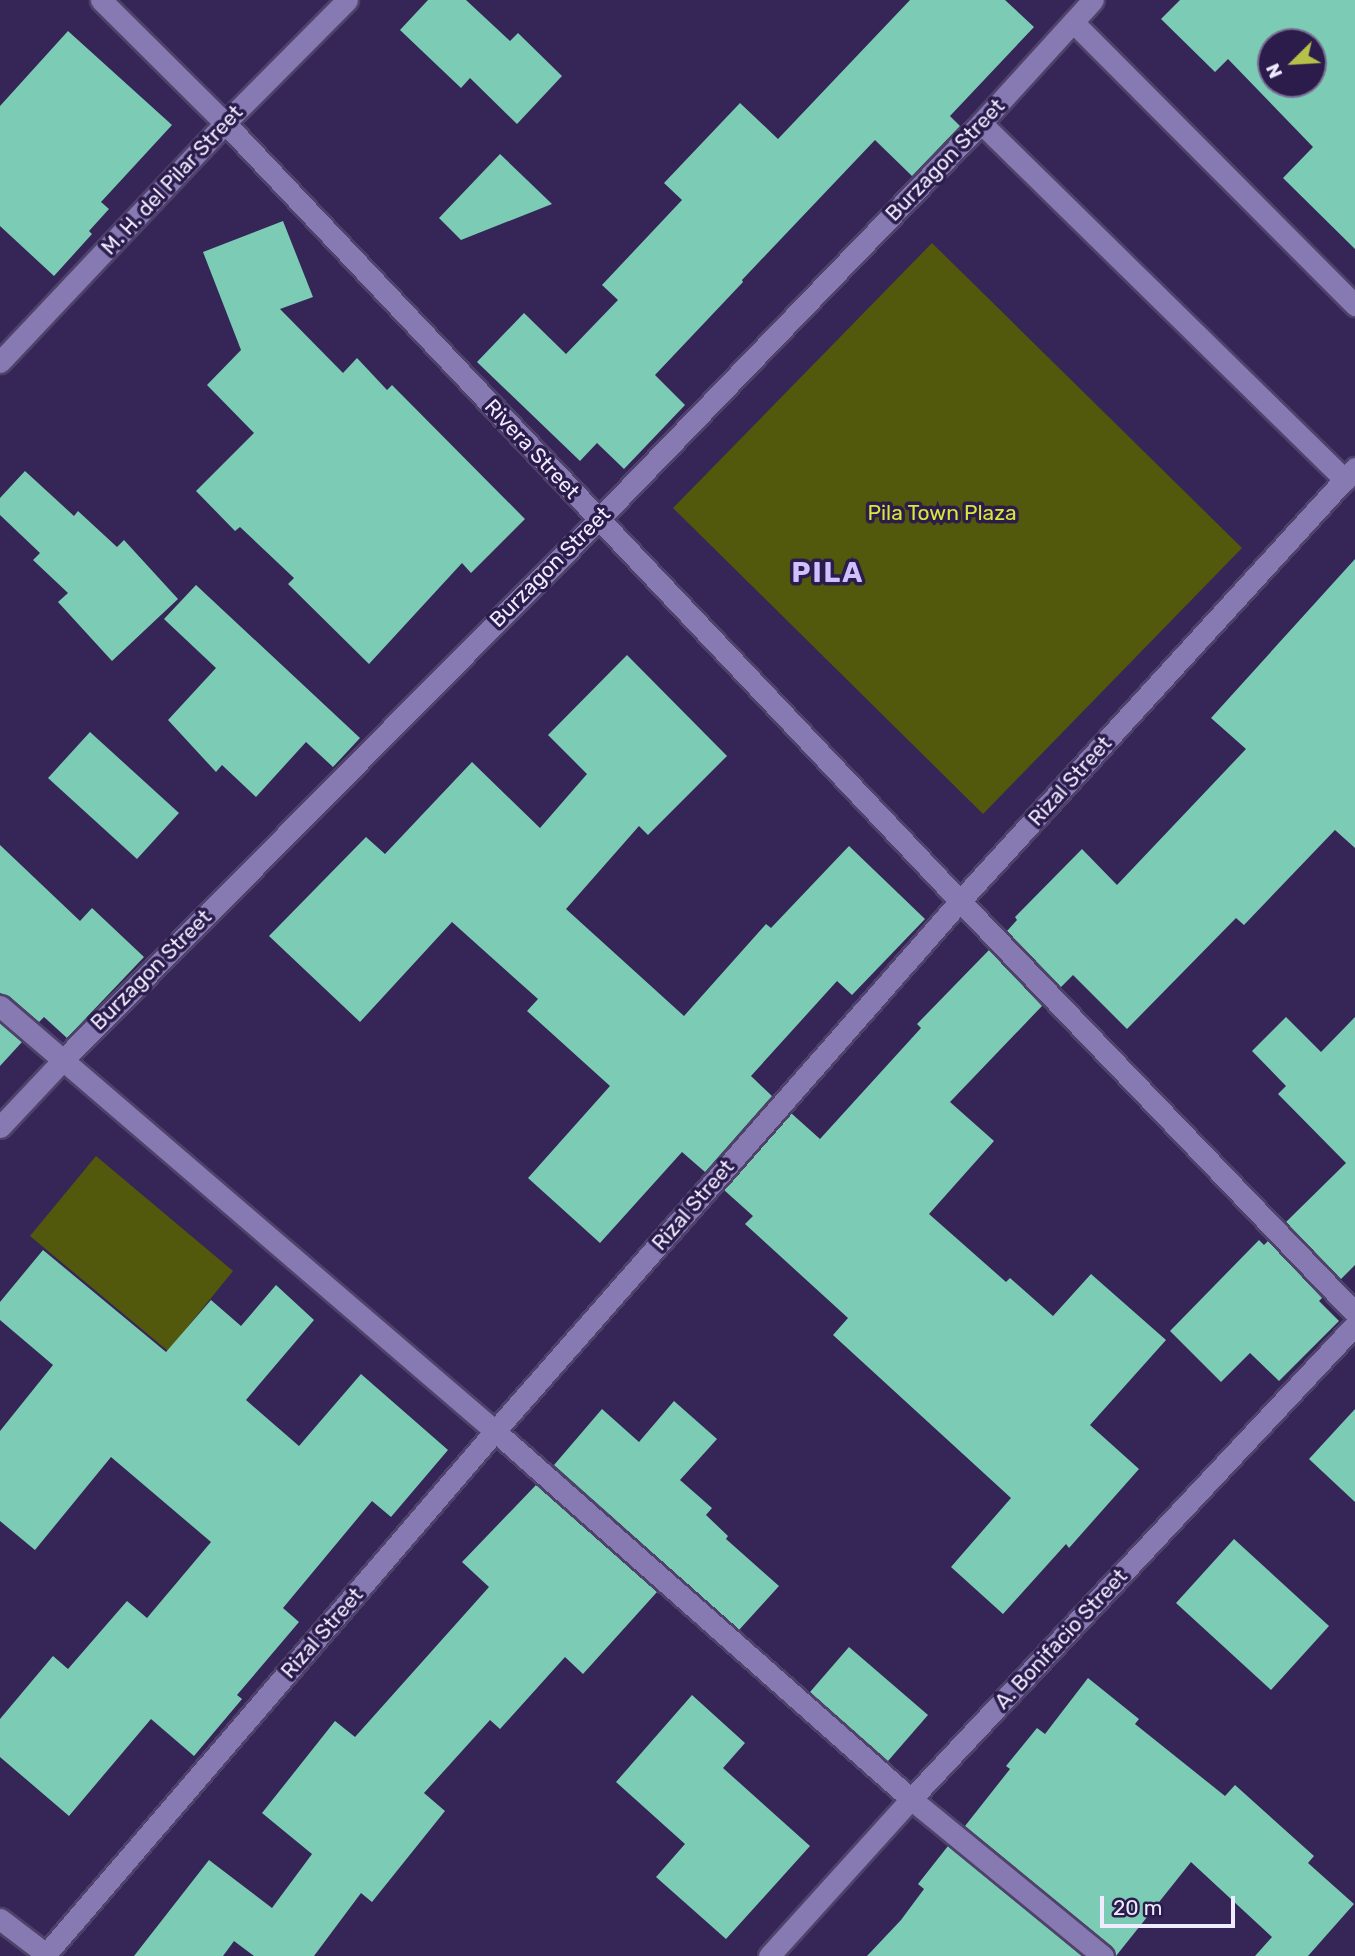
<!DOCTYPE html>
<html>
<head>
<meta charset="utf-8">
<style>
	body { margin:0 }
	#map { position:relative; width:1355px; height:1956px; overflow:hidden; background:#352657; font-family:Rubik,sans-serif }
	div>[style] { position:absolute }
	.green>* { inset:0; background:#52580c }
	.building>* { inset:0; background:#7bcbb5 }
	.roads { filter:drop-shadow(2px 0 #4f426a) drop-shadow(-2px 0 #4f426a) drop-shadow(0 2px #4f426a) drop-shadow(0 -2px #4f426a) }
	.lane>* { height:21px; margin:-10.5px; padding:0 10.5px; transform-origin:10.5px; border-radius:10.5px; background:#877ab2 }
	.street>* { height:21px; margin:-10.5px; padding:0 10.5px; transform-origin:10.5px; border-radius:10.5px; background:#877ab2 }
	.secondary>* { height:21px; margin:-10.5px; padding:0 10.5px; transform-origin:10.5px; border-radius:10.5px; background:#877ab2 }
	span { translate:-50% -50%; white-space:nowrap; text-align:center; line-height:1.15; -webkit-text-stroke:7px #2b1c4c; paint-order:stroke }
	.street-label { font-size:21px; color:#efecff }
	.park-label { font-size:21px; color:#d8e73a }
	.district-label { font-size:28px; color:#cfc1ff; font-weight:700; letter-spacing:2px }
	.north { position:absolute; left:1257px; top:28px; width:70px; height:70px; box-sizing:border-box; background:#2b1c4c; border:2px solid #796f94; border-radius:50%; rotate:246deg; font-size:19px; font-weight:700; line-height:28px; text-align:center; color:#efecff }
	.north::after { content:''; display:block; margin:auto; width:24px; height:32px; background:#b6c149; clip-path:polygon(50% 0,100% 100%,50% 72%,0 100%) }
	.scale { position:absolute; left:1100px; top:1896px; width:135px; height:32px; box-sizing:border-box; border:4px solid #efecff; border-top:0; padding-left:9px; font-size:21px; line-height:24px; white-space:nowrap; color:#efecff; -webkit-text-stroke:5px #2b1c4c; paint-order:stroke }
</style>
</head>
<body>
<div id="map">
	<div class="green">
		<i style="clip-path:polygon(932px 243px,1242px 548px,983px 814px,673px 508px)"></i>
		<i style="clip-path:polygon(96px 1156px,233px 1271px,168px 1351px,30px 1236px)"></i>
	</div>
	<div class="building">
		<i style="clip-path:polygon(428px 0,466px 0,510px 41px,518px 33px,562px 76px,517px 124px,470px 78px,461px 88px,400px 30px)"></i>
		<i style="clip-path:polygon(910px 0,1005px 0,1034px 27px,950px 116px,960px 126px,912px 176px,875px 140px,742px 280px,743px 282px,655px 375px,685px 405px,624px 469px,597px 443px,580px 461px,477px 362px,524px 313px,566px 354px,618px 300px,602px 285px,682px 200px,664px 183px,740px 103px,778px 139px)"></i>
		<i style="clip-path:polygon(evenodd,1180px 0,1355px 0,1355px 249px,1283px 178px,1313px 147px,1228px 59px,1215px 72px,1161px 19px,1180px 0,1271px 42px,1313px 42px,1313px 84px,1271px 84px,1271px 42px)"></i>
		<i style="clip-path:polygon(68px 31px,172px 125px,101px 202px,109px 209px,89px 231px,92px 234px,54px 276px,0 226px,0 106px)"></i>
		<i style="clip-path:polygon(500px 154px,552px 204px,461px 240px,439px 218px)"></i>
		<i style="clip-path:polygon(283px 221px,313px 297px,280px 309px,343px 373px,357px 358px,387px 390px,392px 385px,525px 519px,471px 573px,462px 563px,369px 664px,288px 584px,294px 578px,240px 527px,235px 531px,196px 491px,254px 433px,207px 385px,241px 350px,203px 252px)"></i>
		<i style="clip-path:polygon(25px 471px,74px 516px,78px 511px,117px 547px,124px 540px,178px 599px,112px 661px,58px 602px,68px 593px,33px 560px,40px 553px,0 515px,0 498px)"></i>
		<i style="clip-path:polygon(1355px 559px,1355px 848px,1335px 830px,1244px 925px,1236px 918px,1127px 1029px,1073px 975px,1061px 987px,1007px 931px,1017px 920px,1015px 917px,1082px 849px,1117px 885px,1246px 749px,1211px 718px)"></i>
		<i style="clip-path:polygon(196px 585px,360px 738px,333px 767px,306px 742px,256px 797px,222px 765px,216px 772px,168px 720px,216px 668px,164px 619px)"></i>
		<i style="clip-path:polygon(627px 655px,727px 756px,648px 835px,639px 826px,566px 909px,684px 1016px,766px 924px,771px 928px,849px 846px,925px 919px,852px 995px,837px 981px,751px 1076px,772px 1096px,705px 1172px,682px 1152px,600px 1243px,528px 1178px,610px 1086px,527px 1011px,538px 999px,452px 922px,360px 1022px,269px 936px,366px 837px,385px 854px,472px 762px,540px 828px,587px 774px,548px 735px)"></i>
		<i style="clip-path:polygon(90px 732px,179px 813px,137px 859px,48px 778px)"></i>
		<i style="clip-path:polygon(0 845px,80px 921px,92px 908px,144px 957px,67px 1038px,44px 1017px,39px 1022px,9px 996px,0 993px)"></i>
		<i style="clip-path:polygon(989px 950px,1042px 1006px,950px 1102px,994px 1141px,929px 1214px,1006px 1282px,1010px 1278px,1053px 1316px,1091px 1274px,1166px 1340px,1090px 1425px,1139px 1469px,1069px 1548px,1066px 1544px,1003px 1614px,951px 1567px,1011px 1498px,833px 1335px,848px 1318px,745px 1224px,753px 1216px,724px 1190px,791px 1113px,820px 1139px,921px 1028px,917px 1024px)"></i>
		<i style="clip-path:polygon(1286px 1017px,1321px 1052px,1355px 1017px,1355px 1265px,1341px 1279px,1286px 1222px,1346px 1163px,1278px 1094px,1286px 1086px,1252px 1051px)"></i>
		<i style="clip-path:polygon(0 1023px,22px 1042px,0 1066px)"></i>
		<i style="clip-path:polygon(1259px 1240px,1264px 1245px,1268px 1241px,1322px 1298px,1319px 1301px,1339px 1321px,1279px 1381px,1250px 1353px,1221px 1382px,1170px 1331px)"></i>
		<i style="clip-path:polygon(43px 1250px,166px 1352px,211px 1300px,241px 1326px,276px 1285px,314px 1320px,246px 1400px,299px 1446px,361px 1374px,448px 1450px,391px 1517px,372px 1501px,283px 1608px,299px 1622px,237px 1695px,242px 1699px,194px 1756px,151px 1719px,69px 1816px,0 1757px,0 1719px,53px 1656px,68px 1669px,127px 1601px,147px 1618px,211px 1542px,111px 1457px,35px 1550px,0 1521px,0 1431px,53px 1365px,0 1320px,0 1302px)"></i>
		<i style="clip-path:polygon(674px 1401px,717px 1439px,680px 1480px,712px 1508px,706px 1515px,728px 1536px,726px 1539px,779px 1586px,739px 1630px,554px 1465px,602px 1409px,639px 1442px)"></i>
		<i style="clip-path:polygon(1355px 1409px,1355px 1502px,1309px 1459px)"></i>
		<i style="clip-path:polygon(536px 1485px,657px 1592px,583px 1674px,565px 1657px,500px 1729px,490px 1720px,424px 1793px,445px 1811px,372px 1902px,361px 1893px,314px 1956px,254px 1956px,234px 1941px,223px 1956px,134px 1956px,209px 1860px,272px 1908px,312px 1854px,262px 1813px,335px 1721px,355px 1737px,489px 1587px,462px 1562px)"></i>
		<i style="clip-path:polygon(1234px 1539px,1329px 1626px,1271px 1690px,1176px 1603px)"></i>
		<i style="clip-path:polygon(849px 1647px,928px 1715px,888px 1761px,810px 1692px)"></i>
		<i style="clip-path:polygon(1088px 1678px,1139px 1719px,1135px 1724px,1225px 1796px,1235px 1785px,1314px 1856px,1308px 1863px,1354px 1904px,1308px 1956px,1255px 1956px,1272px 1937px,1191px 1862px,1116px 1956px,1111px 1946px,965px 1826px,1010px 1769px,1006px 1766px,1037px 1728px,1045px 1734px)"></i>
		<i style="clip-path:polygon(692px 1695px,745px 1743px,723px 1768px,810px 1846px,726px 1939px,656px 1877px,685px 1844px,616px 1782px)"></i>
		<i style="clip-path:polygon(948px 1846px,1082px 1956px,867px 1956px,901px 1920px,924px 1889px,918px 1884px)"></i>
	</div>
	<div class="roads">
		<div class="lane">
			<i style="left:1073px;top:22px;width:400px;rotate:45.1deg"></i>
			<i style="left:981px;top:123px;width:510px;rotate:44.44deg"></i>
		</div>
		<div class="street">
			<i style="left:101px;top:0;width:175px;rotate:44.8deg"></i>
			<i style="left:225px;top:123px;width:1070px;rotate:46.63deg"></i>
			<i style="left:0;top:362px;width:328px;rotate:-46.7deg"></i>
			<i style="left:225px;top:123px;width:173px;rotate:-45.2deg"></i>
			<i style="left:0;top:1006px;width:652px;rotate:40.65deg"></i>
			<i style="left:495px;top:1431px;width:555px;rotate:41.5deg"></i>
			<i style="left:911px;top:1799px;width:248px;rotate:39.3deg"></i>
			<i style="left:0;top:1127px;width:89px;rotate:-46.8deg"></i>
			<i style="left:61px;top:1062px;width:763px;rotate:-45.27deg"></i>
			<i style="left:598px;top:520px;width:552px;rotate:-46.03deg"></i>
			<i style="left:981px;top:123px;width:166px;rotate:-47.7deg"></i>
			<i style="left:769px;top:1956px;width:212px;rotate:-47.9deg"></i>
			<i style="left:911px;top:1799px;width:649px;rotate:-46.87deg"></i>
		</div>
		<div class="secondary">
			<i style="left:960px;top:901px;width:571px;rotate:46.21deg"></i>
			<i style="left:0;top:1919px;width:58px;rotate:37.3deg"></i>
			<i style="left:46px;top:1954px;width:689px;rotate:-49.35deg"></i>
			<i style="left:495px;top:1431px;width:705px;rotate:-48.74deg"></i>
			<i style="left:960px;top:901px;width:586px;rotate:-47.63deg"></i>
		</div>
	</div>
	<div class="street-label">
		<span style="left:945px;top:160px;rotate:-46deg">Burzagon Street</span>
		<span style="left:172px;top:180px;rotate:-47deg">M. H. del Pilar Street</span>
		<span style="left:532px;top:449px;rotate:47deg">Rivera Street</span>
		<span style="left:550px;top:567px;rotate:-45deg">Burzagon Street</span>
		<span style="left:1070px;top:781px;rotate:-48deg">Rizal Street</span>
		<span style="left:151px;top:970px;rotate:-45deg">Burzagon Street</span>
		<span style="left:693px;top:1205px;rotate:-49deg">Rizal Street</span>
		<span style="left:322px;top:1633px;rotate:-49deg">Rizal Street</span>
		<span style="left:1061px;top:1639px;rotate:-47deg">A. Bonifacio Street</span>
	</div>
	<div class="park-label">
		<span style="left:942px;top:513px">Pila Town Plaza</span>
	</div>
	<div class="district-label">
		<span style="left:828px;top:573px">PILA</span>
	</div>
	<div class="north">N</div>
	<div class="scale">20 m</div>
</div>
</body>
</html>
